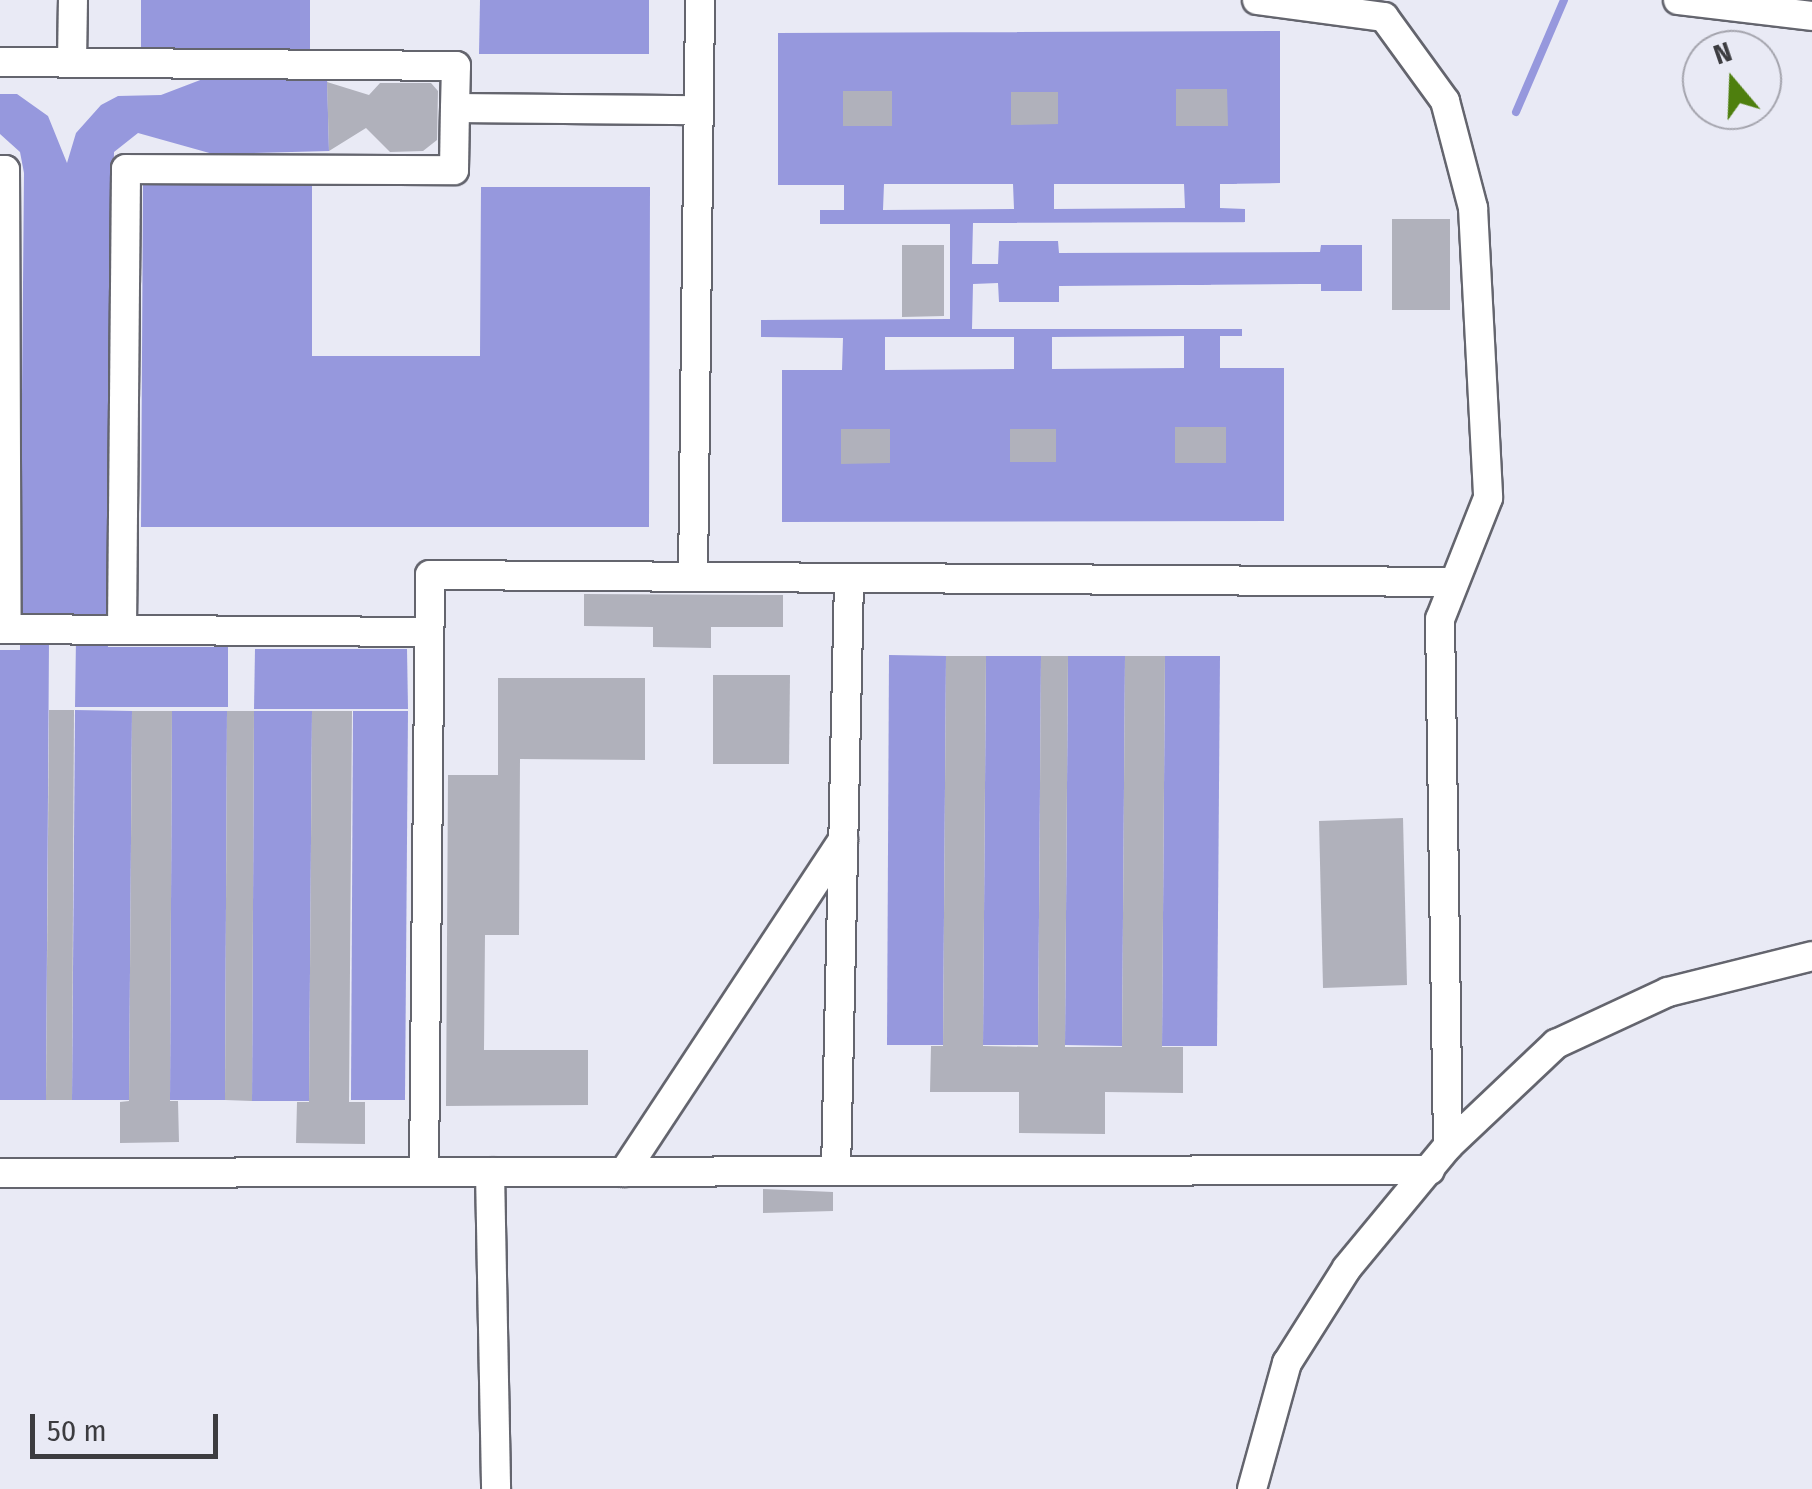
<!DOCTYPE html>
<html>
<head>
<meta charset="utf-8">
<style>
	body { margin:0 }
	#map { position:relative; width:1812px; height:1489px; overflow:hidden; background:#e9eaf5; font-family:"Fira Sans Condensed",sans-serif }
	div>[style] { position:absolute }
	.water>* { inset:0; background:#9698dd }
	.stream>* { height:8px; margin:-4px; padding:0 4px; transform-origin:4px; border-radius:4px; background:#9698dd }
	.building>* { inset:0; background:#b0b1bb }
	.roads { filter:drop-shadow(2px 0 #64656e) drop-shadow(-2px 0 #64656e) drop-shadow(0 2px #64656e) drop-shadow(0 -2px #64656e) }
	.minor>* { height:28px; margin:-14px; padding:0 14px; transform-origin:14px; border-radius:14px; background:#fff }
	span { translate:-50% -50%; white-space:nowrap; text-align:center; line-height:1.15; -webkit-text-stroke:9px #e9eaf5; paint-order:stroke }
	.north { position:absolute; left:1682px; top:30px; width:100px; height:100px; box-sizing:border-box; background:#e9eaf5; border:2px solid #a4a4ad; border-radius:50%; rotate:341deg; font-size:28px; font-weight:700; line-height:40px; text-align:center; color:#3c3c40 }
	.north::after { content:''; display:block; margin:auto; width:35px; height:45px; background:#4e7f0e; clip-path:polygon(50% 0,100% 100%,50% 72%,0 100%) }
	.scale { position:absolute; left:30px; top:1414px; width:188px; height:45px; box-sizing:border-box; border:5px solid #3c3c40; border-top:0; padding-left:12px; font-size:30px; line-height:35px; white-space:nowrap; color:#3c3c40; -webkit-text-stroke:8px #e9eaf5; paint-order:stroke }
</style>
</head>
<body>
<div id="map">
	<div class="water">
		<i style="clip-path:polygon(141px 0,310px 0,310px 56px,141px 55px)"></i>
		<i style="clip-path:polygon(480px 0,649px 0,649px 54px,479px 54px)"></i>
		<i style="clip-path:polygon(evenodd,1280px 31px,1280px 183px,1220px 184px,1220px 208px,1245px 209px,1245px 222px,973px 223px,972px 264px,998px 264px,999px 241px,1058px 241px,1059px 253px,1320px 252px,1321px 245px,1362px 245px,1362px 291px,1321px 291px,1321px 284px,1302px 284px,1059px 286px,1059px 302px,999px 302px,998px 283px,973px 284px,972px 329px,1242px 329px,1242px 336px,1220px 336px,1220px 368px,1284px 368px,1284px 521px,782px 522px,782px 370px,842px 370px,843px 338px,761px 337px,761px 320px,950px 319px,950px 224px,820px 224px,820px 210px,844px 210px,844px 185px,778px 185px,778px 33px,1280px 31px,884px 184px,1013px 184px,1014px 209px,883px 210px,884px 184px,1280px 31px,1054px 184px,1184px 184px,1185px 208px,1054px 209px,1054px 184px,1280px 31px,1184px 336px,1184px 368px,1052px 369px,1052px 337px,1184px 336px,1280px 31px,885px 337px,1014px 337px,1014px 369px,885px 370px,885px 337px)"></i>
		<i style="clip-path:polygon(216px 74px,327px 75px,329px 151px,213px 154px,138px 133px,114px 152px,107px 622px,20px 621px,24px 173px,20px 152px,0 134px,0 94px,17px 94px,48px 116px,67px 163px,76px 133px,101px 105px,118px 96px,161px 95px)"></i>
		<i style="clip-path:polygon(143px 185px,312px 185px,312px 356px,480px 356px,481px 187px,650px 187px,649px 527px,141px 527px)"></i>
		<i style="clip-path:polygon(76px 638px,107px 639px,108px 647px,228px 647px,228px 707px,75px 707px)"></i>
		<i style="clip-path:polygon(20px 641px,49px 641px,46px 1100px,0 1100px,0 650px,20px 650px)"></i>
		<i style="clip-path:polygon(255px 649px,407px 649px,408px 709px,254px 709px)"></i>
		<i style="clip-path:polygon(889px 655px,946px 656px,943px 1045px,887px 1045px)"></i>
		<i style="clip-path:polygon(986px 656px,1041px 656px,1038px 1045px,983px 1045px)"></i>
		<i style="clip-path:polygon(1068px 656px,1125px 656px,1122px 1046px,1065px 1045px)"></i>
		<i style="clip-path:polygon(1165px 656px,1220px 656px,1217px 1046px,1162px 1046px)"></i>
		<i style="clip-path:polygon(75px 710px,132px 711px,129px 1100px,72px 1100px)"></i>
		<i style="clip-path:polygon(172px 711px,227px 711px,225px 1100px,170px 1100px)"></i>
		<i style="clip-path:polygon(254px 711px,312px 711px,309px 1101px,252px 1101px)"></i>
		<i style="clip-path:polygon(353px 711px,408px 711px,405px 1100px,351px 1100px)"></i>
	</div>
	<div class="stream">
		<i style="left:1516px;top:112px;width:122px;rotate:-66.8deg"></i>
	</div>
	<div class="building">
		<i style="clip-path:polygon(327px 82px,369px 95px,380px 83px,431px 83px,438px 91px,437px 140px,423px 151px,390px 152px,366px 128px,329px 151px)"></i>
		<i style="clip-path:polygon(1176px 89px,1227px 89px,1228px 126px,1176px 126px)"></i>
		<i style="clip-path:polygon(843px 91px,892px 91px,892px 126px,843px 126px)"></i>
		<i style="clip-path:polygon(1011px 92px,1058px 92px,1058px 124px,1011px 125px)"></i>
		<i style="clip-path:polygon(1392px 219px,1450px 219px,1450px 310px,1392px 310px)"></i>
		<i style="clip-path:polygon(902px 245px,944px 245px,944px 316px,902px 317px)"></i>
		<i style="clip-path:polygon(1175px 427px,1226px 427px,1226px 463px,1175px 463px)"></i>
		<i style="clip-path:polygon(841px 429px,890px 429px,890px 463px,841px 464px)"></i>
		<i style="clip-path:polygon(1010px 429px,1056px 429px,1056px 462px,1010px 462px)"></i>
		<i style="clip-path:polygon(584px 594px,783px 595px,783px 627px,711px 627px,711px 648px,653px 647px,653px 627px,584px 626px)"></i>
		<i style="clip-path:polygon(946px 656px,986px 656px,983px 1046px,1038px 1047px,1041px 656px,1068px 656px,1065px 1047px,1122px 1047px,1125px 656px,1165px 656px,1162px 1047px,1183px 1047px,1183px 1093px,1105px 1092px,1105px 1134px,1019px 1133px,1019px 1092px,930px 1092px,931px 1046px,943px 1046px)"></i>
		<i style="clip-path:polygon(713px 675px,790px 675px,789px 764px,713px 764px)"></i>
		<i style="clip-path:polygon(498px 678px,645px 678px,645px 760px,520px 759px,519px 935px,485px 935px,484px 1050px,588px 1050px,588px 1105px,446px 1106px,448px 775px,498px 775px)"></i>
		<i style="clip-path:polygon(49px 710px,74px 710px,72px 1100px,46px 1100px)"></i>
		<i style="clip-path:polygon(132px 711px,172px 711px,170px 1101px,178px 1101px,179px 1142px,120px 1143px,120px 1102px,129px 1101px)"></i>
		<i style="clip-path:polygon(227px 711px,254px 711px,252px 1101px,225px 1100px)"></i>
		<i style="clip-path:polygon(312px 711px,352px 711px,349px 1102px,365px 1102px,365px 1144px,296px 1143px,297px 1102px,309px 1102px)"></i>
		<i style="clip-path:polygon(1403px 818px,1407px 985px,1323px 988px,1319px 821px)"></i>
		<i style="clip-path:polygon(763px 1189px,833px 1192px,833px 1211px,763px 1213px)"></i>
	</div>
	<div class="roads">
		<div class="minor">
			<i style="left:1257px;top:0;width:128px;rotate:7.6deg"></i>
			<i style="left:1384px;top:17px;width:104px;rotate:54deg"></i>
			<i style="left:1445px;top:101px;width:111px;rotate:75.3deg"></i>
			<i style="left:1473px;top:208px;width:290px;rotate:87deg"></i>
			<i style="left:1488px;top:498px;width:130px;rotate:111.6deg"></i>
			<i style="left:1440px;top:619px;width:527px;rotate:89.13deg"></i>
			<i style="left:1678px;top:0;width:135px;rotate:6.8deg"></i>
			<i style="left:0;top:62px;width:456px;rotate:0.5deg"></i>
			<i style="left:456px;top:66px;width:42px;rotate:91.4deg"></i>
			<i style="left:455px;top:108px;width:244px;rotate:0.5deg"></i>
			<i style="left:72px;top:62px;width:62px;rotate:-89.1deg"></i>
			<i style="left:0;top:170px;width:5px"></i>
			<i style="left:5px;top:170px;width:459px;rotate:89.8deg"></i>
			<i style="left:693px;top:577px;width:577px;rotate:-89.3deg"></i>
			<i style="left:0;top:629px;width:429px;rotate:0.4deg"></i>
			<i style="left:122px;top:630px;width:461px;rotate:-89.5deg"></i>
			<i style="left:126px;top:169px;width:328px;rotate:0.2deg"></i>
			<i style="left:454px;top:170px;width:62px;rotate:-89.1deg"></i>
			<i style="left:836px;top:1171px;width:593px;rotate:-88.74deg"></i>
			<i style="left:424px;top:1172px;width:597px;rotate:-89.42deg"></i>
			<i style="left:430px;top:575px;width:1020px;rotate:0.39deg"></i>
			<i style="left:490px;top:1172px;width:317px;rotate:88.9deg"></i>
			<i style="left:624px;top:1172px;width:398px;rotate:-56.6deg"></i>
			<i style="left:0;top:1173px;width:1430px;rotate:-0.12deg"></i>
			<i style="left:1252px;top:1489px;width:131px;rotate:-74.5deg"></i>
			<i style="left:1287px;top:1363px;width:112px;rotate:-57.7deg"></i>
			<i style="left:1347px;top:1268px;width:158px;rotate:-50.4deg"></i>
			<i style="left:1448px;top:1146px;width:149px;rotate:-43.4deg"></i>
			<i style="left:1556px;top:1044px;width:123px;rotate:-24.9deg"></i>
			<i style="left:1668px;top:992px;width:148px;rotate:-14deg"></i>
		</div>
	</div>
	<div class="north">N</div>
	<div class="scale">50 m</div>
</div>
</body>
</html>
